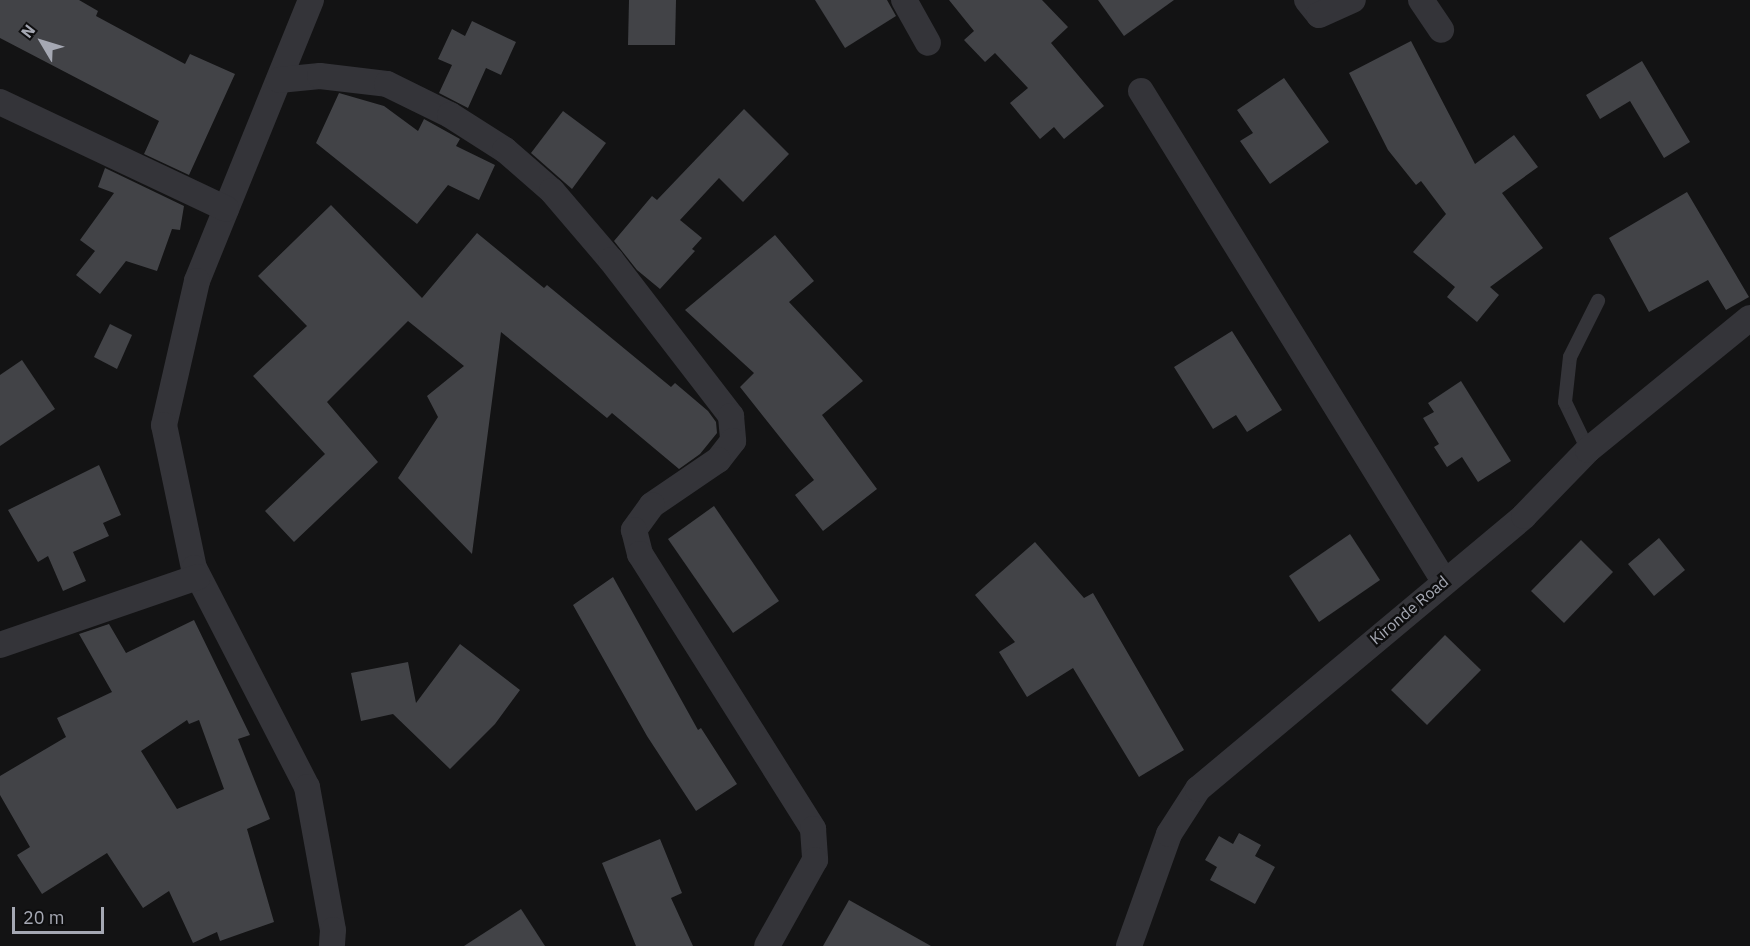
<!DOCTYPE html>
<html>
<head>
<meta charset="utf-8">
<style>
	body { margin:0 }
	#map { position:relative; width:1750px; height:946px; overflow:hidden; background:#131314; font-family:"IBM Plex Sans",sans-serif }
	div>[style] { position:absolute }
	.building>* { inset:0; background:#424347 }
	.lane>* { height:14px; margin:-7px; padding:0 7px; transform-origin:7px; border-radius:7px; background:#343439 }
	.street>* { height:26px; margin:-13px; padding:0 13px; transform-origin:13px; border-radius:13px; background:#343439 }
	span { translate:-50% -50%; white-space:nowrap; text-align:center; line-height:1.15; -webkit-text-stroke:5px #0e0e0f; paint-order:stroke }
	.street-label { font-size:16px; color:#a5a8b3 }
	.north { position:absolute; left:12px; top:12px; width:60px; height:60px; -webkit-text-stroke:4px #0e0e0f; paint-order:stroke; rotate:308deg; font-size:16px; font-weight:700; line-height:24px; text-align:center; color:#a5a8b3 }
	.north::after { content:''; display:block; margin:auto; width:21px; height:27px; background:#a5a8b3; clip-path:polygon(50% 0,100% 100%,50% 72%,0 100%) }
	.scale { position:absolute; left:12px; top:907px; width:92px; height:27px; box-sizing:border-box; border:3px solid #a5a8b3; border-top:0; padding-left:8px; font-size:18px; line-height:21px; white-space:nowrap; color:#a5a8b3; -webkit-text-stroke:4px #0e0e0f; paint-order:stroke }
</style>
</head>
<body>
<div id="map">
	<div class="building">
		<i style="clip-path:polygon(0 0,79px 0,98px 11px,96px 16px,185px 64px,190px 54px,235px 74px,189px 175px,144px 154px,159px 121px,0 38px)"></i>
		<i style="clip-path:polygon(629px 0,676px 0,675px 45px,628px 45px)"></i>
		<i style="clip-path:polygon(815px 0,887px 0,896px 16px,845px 48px)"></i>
		<i style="clip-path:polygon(949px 0,1042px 0,1068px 27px,1051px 43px,1104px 106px,1064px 139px,1054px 127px,1040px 139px,1010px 103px,1028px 88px,995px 53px,985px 62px,964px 40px,974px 31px)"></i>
		<i style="clip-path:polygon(1098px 0,1174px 0,1124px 36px)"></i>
		<i style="clip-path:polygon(472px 21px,516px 42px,501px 75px,486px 68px,468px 108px,439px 93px,452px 65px,438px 59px,452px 29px,465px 36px)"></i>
		<i style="clip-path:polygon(1411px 41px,1475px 164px,1514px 135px,1538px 167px,1502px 193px,1543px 248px,1490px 287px,1499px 295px,1477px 322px,1447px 297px,1455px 287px,1413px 252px,1446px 214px,1421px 181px,1416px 185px,1388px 150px,1349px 73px)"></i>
		<i style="clip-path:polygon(1642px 61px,1690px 142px,1664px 158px,1630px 101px,1600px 119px,1586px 95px)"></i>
		<i style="clip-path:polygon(1284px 78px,1329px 142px,1270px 184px,1240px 141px,1253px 133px,1237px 110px)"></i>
		<i style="clip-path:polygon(339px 93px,384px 106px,418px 131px,424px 119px,460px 139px,456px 146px,495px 165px,479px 200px,448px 185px,417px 224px,316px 143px)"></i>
		<i style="clip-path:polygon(744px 109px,789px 154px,743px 202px,719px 178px,680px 220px,702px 238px,692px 249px,695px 251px,660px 289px,637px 270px,614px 241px,652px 196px,657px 200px)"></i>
		<i style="clip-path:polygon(563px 111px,606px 143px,572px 189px,531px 153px)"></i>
		<i style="clip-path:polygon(105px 168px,184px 206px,180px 230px,172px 229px,157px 271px,126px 261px,100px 294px,76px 275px,95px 251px,80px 240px,114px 193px,98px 187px)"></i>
		<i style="clip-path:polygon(1687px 192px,1749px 297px,1726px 310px,1708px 280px,1649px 312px,1609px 238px)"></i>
		<i style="clip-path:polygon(331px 205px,422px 298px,477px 233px,544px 288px,547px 285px,671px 387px,675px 383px,708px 411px,716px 422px,717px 433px,700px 454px,679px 469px,612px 413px,607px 418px,501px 332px,472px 554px,398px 478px,438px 417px,427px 396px,464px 366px,408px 321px,327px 402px,378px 462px,294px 542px,265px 511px,325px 454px,253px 376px,307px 326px,258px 276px)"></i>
		<i style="clip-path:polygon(775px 235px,814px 281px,789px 302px,863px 381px,822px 415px,877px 489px,823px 531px,795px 495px,814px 480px,740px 387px,754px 373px,685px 310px)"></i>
		<i style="clip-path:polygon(110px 324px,132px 335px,117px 369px,94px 357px)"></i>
		<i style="clip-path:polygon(1232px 331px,1282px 410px,1247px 432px,1236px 415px,1213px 429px,1174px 367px)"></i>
		<i style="clip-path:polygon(22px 360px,55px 409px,0 446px,0 375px)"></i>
		<i style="clip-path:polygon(1461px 381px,1511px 461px,1478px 482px,1462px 457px,1447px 467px,1434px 447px,1439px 444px,1423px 418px,1434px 412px,1428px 403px)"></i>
		<i style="clip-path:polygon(99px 465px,121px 515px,103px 523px,109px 536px,73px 552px,86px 581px,63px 591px,48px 556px,38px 562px,8px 510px)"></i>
		<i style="clip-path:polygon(714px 506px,779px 601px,733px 633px,668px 539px)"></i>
		<i style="clip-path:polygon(1350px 534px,1380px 580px,1319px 622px,1289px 576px)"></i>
		<i style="clip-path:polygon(1659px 538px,1685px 570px,1654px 596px,1628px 564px)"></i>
		<i style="clip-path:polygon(1581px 540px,1613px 572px,1564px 623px,1531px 591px)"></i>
		<i style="clip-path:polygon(1035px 542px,1084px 598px,1093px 593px,1184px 750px,1139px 777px,1073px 668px,1027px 697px,999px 652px,1015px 642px,975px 595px)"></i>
		<i style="clip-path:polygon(613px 577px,698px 730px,701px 728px,737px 784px,696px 811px,647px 736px,573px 605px)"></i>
		<i style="clip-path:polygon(evenodd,194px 620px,250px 735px,238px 739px,270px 819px,247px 829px,274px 922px,220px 941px,217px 932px,193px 943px,169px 891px,143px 908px,107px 853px,42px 894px,17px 855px,30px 847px,0 795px,0 776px,66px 737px,57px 718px,112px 692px,79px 634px,109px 624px,126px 653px,194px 620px,187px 720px,189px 724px,199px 720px,224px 789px,177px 809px,141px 751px,187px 720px)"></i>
		<i style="clip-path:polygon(1445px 635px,1481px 670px,1427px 725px,1391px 690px)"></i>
		<i style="clip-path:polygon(460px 644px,520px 690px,495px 724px,450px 769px,393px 714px,361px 721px,351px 673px,408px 662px,416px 703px)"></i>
		<i style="clip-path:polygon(1239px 833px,1261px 845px,1255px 856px,1275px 867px,1255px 904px,1210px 880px,1217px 867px,1205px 860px,1219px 836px,1233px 844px)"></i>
		<i style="clip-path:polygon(660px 839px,682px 893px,671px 898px,693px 946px,636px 946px,602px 863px)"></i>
		<i style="clip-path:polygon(849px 900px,931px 946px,823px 946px)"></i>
		<i style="clip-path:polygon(521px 909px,545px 946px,464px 946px)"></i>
	</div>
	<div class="lane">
		<i style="left:1588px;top:450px;width:53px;rotate:-115.6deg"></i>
		<i style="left:1565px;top:402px;width:45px;rotate:-83.7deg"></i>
		<i style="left:1570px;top:357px;width:63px;rotate:-63.4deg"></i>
	</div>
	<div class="street">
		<i style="left:311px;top:0;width:303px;rotate:112.1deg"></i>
		<i style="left:197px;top:281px;width:148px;rotate:102.9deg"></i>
		<i style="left:164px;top:425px;width:146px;rotate:78.2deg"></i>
		<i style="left:194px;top:568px;width:246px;rotate:62.7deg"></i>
		<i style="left:307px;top:787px;width:145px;rotate:79.7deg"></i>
		<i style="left:333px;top:930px;width:16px;rotate:94deg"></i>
		<i style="left:904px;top:0;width:49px;rotate:60.8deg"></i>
		<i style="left:1307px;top:0;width:19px;rotate:51deg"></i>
		<i style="left:1319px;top:15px;width:37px;rotate:-24deg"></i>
		<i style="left:1421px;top:0;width:36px;rotate:56deg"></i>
		<i style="left:279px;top:80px;width:41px;rotate:-5.6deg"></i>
		<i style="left:320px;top:76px;width:67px;rotate:6.8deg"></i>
		<i style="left:387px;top:84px;width:70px;rotate:26.2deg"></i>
		<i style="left:450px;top:115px;width:65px;rotate:32.5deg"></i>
		<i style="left:505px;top:150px;width:62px;rotate:41.1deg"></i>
		<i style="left:552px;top:191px;width:91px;rotate:49.5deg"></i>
		<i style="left:611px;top:260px;width:197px;rotate:52.4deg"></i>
		<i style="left:731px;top:416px;width:25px;rotate:85deg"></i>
		<i style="left:733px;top:441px;width:24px;rotate:128deg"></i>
		<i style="left:718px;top:460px;width:80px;rotate:145.7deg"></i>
		<i style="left:652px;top:505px;width:31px;rotate:126deg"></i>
		<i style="left:634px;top:530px;width:25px;rotate:76deg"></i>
		<i style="left:640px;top:554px;width:325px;rotate:57.8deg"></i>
		<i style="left:813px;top:829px;width:31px;rotate:86deg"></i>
		<i style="left:815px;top:860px;width:98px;rotate:119.2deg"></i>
		<i style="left:1141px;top:91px;width:576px;rotate:58.27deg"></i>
		<i style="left:0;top:102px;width:250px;rotate:25.3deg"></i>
		<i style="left:0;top:645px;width:209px;rotate:-19deg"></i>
		<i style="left:1129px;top:946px;width:119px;rotate:-70.3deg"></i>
		<i style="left:1169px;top:834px;width:54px;rotate:-57.2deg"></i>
		<i style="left:1198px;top:789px;width:425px;rotate:-39.9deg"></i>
		<i style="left:1524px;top:516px;width:92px;rotate:-45.9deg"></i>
		<i style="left:1588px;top:450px;width:209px;rotate:-39.2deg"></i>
	</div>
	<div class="street-label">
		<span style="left:1409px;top:610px;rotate:-40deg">Kironde Road</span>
	</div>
	<div class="north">N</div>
	<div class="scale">20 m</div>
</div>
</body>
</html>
